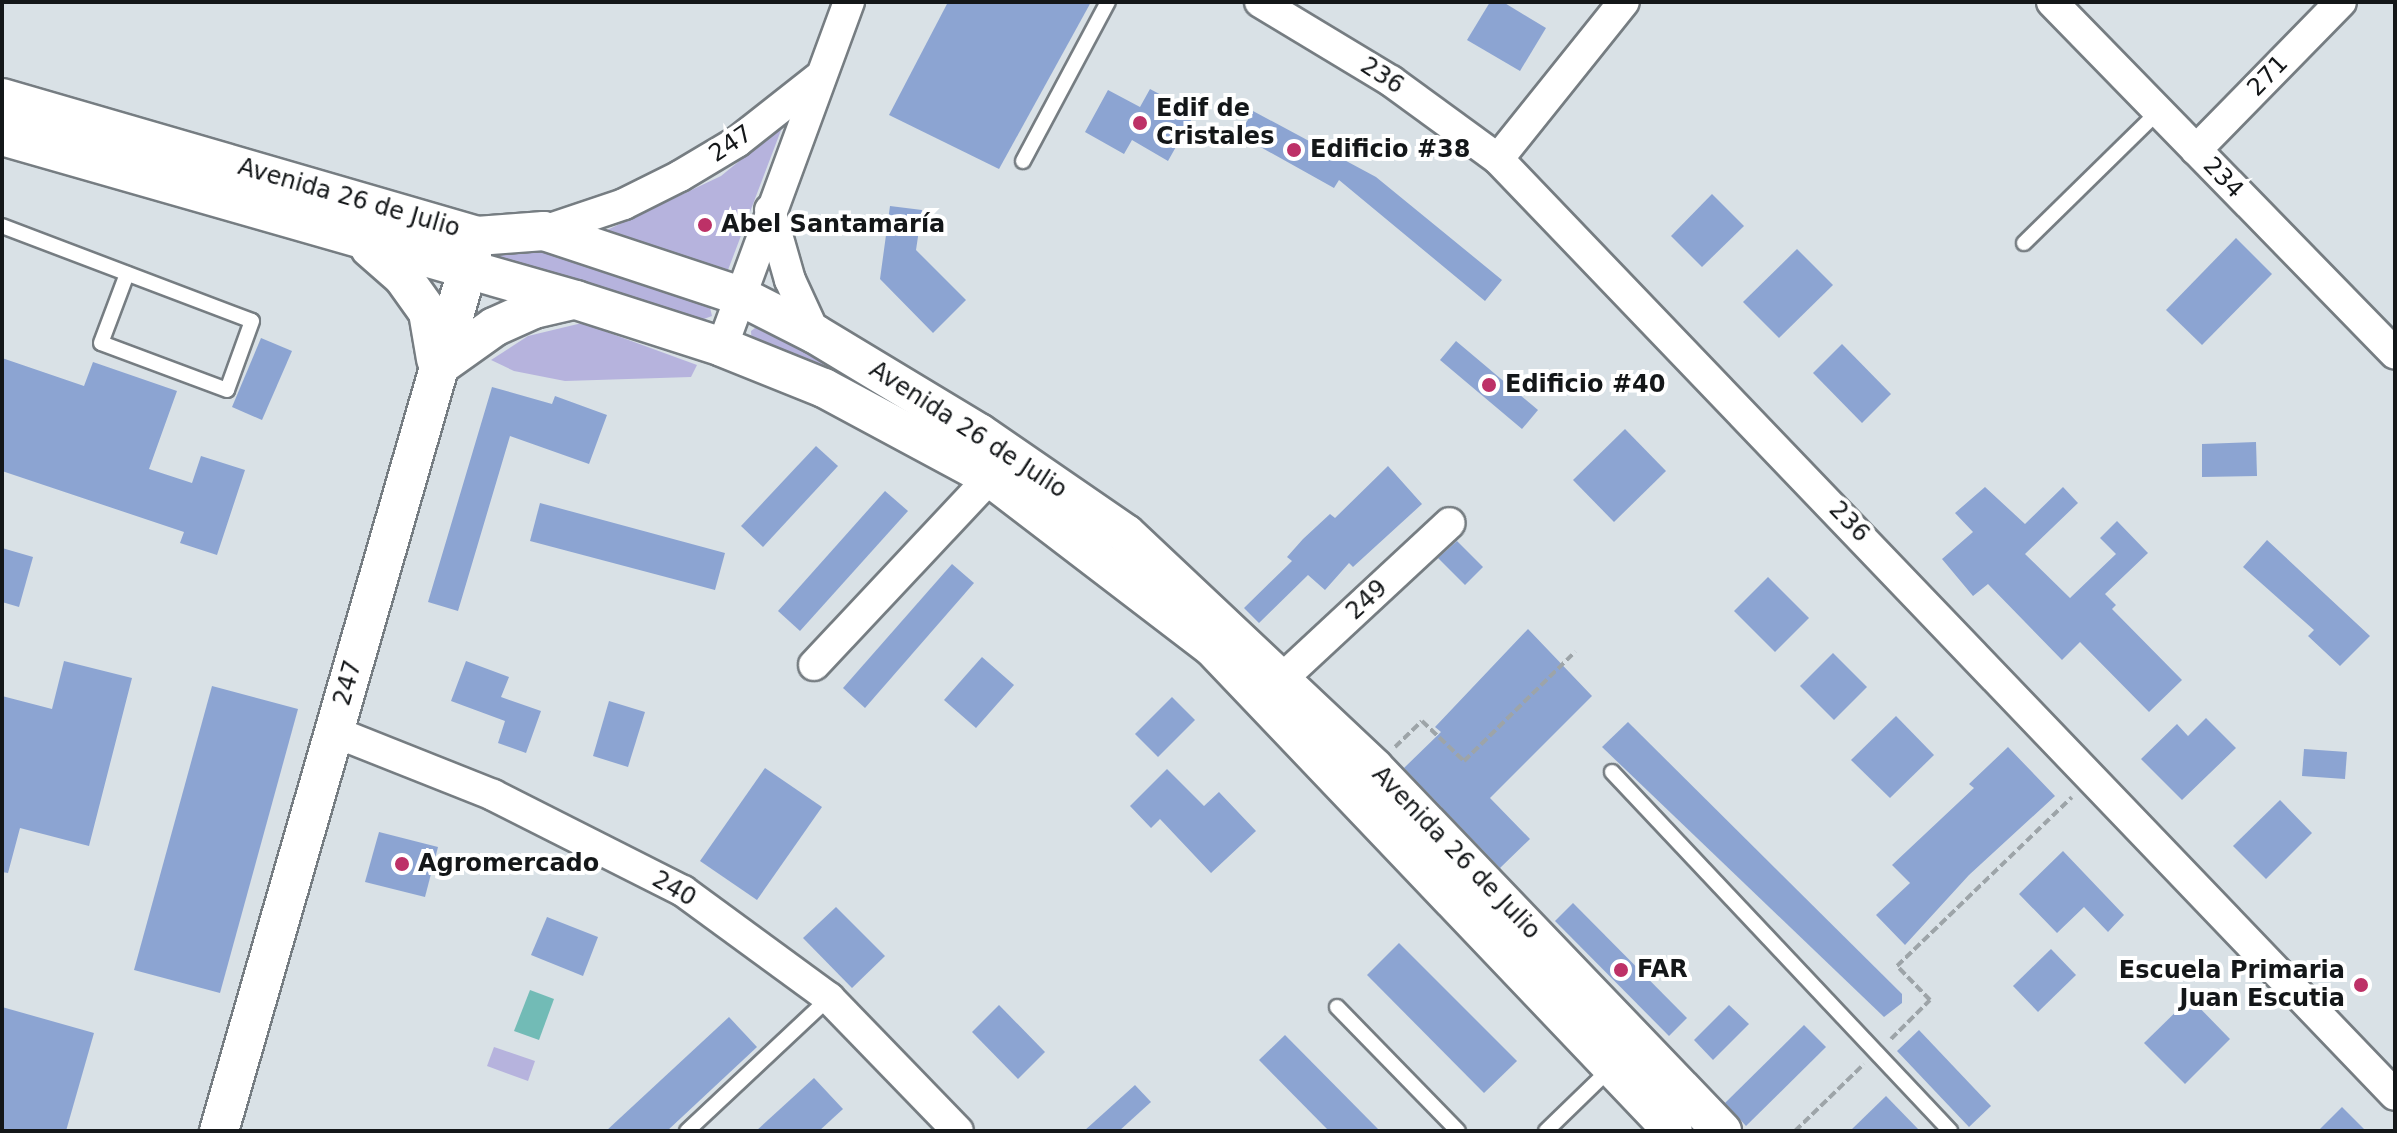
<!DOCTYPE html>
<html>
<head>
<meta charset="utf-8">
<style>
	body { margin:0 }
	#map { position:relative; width:2397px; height:1133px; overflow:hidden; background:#d9e1e6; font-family:"DejaVu Sans",sans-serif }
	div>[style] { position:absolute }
	.green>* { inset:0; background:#b6b3dd }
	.water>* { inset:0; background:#72bbb6 }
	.building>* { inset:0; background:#8ca4d2 }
	.path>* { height:4px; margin-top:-2px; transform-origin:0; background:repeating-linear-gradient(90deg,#9da4a8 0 8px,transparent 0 12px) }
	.roads { filter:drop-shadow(2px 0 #767d82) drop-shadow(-2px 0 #767d82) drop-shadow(0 2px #767d82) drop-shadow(0 -2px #767d82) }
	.service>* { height:14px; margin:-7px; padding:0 7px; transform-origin:7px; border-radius:7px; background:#fff }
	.minor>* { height:30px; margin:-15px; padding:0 15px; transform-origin:15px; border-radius:15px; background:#fff }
	.tertiary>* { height:38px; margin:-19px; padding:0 19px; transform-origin:19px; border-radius:19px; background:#fff }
	.dots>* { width:22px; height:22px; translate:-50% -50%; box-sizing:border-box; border:4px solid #fff; border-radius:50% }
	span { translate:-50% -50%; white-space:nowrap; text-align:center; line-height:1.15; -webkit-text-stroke:8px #fff; paint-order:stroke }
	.street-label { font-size:24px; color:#141719 }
	.poi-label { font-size:24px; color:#141719; font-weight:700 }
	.left { translate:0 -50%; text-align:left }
	.right { translate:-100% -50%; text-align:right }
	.frame { position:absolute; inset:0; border:4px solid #141719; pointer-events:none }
</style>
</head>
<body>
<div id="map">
	<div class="green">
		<i style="clip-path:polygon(783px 125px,728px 270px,607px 230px,721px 176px)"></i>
		<i style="clip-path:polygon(498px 244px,530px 244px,708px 299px,712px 316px,693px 323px,493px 260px)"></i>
		<i style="clip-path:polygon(763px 322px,819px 353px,872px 395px,752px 345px,751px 331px)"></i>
		<i style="clip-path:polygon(582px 323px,697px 365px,691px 377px,565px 381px,514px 371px,491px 360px,528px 336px)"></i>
		<i style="clip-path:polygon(494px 1047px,535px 1061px,528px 1081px,487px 1066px)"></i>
	</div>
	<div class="water">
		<i style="clip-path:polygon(530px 990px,554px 999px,539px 1040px,514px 1031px)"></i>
	</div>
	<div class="building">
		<i style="clip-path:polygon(948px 2px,1091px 2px,999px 169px,889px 115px)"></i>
		<i style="clip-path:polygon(1490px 2px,1503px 2px,1546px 28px,1520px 71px,1467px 40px)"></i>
		<i style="clip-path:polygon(1150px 89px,1195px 113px,1168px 161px,1132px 140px,1124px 154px,1085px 132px,1108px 90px,1140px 107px)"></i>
		<i style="clip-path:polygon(1253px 111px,1376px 177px,1502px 280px,1485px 301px,1339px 180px,1334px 188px,1239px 135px)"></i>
		<i style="clip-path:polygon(1712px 194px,1744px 226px,1702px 267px,1671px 236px)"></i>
		<i style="clip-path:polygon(890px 206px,922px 210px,916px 250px,966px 300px,933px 333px,880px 279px)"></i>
		<i style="clip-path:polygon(2236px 238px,2272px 274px,2202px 345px,2166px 310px)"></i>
		<i style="clip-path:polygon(1797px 249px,1833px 285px,1779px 338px,1743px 302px)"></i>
		<i style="clip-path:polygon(261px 338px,292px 351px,262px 420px,232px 407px)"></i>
		<i style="clip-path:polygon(1456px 341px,1538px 410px,1522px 429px,1440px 360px)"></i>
		<i style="clip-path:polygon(1842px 344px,1891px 394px,1862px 423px,1813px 373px)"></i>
		<i style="clip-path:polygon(2px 358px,84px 386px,93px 362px,177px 391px,149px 469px,192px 483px,201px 456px,245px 470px,217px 555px,180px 543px,184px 532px,2px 471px)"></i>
		<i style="clip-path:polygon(492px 387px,552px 404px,555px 396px,607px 415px,589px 464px,510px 436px,458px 611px,428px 602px)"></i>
		<i style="clip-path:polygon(1625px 429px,1666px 471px,1614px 522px,1573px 480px)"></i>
		<i style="clip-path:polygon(2256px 442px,2257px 476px,2202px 477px,2202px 444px)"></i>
		<i style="clip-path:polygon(816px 446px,838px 466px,763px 547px,741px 526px)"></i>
		<i style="clip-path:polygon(1388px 466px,1422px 504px,1353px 567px,1349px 563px,1325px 590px,1308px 575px,1259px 623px,1244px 608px,1292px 561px,1287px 557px,1303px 539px,1330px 514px,1335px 518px)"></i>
		<i style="clip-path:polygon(1985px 487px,2025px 524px,2063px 487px,2078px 503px,2025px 554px,2070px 598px,2116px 554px,2100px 538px,2117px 521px,2148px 553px,2105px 594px,2116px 605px,2112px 609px,2182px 680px,2149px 712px,2080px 642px,2062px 660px,1988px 584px,1973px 596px,1942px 559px,1973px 532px,1955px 513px)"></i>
		<i style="clip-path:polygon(885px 491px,908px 511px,800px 631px,778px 611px)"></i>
		<i style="clip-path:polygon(540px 503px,725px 553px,715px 590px,530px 541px)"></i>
		<i style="clip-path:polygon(2267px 540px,2370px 636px,2340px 666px,2308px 636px,2314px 630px,2243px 567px)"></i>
		<i style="clip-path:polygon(1457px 541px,1483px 567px,1465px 585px,1438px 558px)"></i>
		<i style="clip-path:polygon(2px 548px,33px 557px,19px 607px,2px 602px)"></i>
		<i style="clip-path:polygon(952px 564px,974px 583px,865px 708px,843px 688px)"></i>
		<i style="clip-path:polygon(1768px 577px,1809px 618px,1775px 652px,1734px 611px)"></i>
		<i style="clip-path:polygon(1528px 629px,1592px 696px,1490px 798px,1530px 839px,1500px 868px,1404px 768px,1441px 732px,1435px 727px)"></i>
		<i style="clip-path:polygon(1833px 653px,1867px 687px,1834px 720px,1800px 686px)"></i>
		<i style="clip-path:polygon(982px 657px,1014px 685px,976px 728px,944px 700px)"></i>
		<i style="clip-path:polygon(64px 661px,132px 678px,89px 846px,20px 828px,8px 873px,2px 872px,2px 696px,52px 709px)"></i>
		<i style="clip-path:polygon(466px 661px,509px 677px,501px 697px,541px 711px,526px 753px,498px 743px,505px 721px,451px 701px)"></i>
		<i style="clip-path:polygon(212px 686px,298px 709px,220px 993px,134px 970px)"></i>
		<i style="clip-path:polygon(1172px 697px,1195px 720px,1158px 757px,1135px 734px)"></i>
		<i style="clip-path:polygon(609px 701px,645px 712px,628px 767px,593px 756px)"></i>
		<i style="clip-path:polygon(1896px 716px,1934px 755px,1890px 798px,1851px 760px)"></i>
		<i style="clip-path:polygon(2206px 718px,2236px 748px,2182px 800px,2141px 759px,2177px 724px,2188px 736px)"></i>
		<i style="clip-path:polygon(1628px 722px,1902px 994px,1902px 1003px,1884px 1017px,1602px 747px)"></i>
		<i style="clip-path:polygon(2008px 747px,2055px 796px,1969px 875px,1905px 945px,1876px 915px,1910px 883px,1892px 865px,1974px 788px,1969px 784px)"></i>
		<i style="clip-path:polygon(2304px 749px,2347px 752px,2345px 779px,2302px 776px)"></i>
		<i style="clip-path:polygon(765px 768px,822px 807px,757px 900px,700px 861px)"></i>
		<i style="clip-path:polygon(1167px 769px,1204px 806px,1219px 792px,1256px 831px,1211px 873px,1160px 819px,1151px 828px,1130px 806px)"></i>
		<i style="clip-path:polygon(2280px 800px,2312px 833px,2266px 879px,2233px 846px)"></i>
		<i style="clip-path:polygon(379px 832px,438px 847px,425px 897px,365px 882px)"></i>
		<i style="clip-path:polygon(2063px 851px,2124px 915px,2108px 932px,2084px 907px,2057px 933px,2019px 894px)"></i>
		<i style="clip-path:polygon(1573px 903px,1687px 1018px,1669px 1036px,1555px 921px)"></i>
		<i style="clip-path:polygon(836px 907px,885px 956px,852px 988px,803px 938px)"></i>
		<i style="clip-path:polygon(547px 917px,598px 937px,583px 976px,531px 955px)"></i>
		<i style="clip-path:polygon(1399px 943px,1517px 1061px,1484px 1093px,1367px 975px)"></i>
		<i style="clip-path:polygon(2051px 949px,2076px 975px,2038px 1012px,2013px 986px)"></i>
		<i style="clip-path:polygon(2190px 998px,2230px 1039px,2185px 1084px,2144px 1043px)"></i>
		<i style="clip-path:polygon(999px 1005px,1045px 1052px,1018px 1079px,972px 1032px)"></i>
		<i style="clip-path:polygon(1729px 1005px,1749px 1024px,1713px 1060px,1694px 1040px)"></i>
		<i style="clip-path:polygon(2px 1007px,94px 1033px,66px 1131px,2px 1131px)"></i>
		<i style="clip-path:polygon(729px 1017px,757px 1047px,667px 1131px,606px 1131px)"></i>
		<i style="clip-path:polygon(1804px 1025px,1826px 1047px,1746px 1126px,1725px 1103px)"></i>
		<i style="clip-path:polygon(1919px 1030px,1991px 1106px,1969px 1127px,1897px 1051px)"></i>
		<i style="clip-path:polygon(1285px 1035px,1380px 1131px,1329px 1131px,1259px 1060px)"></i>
		<i style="clip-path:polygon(814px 1078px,843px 1109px,819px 1131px,756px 1131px)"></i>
		<i style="clip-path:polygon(1135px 1085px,1151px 1102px,1119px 1131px,1084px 1131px)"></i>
		<i style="clip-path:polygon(1886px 1096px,1920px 1131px,1850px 1131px)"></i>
		<i style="clip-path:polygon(2342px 1107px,2366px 1131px,2318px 1131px)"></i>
	</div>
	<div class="path">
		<i style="left:1395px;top:747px;width:37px;rotate:-44deg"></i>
		<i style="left:1422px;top:721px;width:58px;rotate:43.6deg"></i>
		<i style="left:1464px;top:761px;width:156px;rotate:-44.5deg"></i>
		<i style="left:1891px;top:1039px;width:55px;rotate:-45deg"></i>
		<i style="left:1930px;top:1000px;width:47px;rotate:-134.1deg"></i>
		<i style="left:1897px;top:966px;width:243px;rotate:-44deg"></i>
		<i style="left:1795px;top:1131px;width:96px;rotate:-44.2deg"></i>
	</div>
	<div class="roads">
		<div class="service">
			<i style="left:1023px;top:161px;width:180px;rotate:-61.9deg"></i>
			<i style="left:2px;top:226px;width:267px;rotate:20.8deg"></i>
			<i style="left:252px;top:321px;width:73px;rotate:109.9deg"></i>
			<i style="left:227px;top:390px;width:134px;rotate:-159.5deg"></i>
			<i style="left:101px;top:343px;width:74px;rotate:-69.4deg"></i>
			<i style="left:2024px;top:243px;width:187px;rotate:-44.4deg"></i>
			<i style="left:1612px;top:772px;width:493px;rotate:46.7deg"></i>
			<i style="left:1337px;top:1007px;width:173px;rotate:45.7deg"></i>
			<i style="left:687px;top:1131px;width:195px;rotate:-43.1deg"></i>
			<i style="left:1546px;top:1131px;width:91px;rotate:-44.1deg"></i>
		</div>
		<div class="minor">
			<i style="left:1260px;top:2px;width:153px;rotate:31.1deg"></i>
			<i style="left:1391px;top:81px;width:132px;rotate:36.1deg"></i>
			<i style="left:1498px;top:159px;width:1296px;rotate:46.22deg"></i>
			<i style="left:2052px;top:2px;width:491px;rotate:45.7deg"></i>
			<i style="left:2196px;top:150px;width:207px;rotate:-45.6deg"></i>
			<i style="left:1498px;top:159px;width:201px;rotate:-51.3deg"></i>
			<i style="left:770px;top:210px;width:73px;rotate:74.1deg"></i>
			<i style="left:790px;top:280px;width:60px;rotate:65.2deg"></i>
			<i style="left:544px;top:231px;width:84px;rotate:-18.6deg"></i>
			<i style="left:624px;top:204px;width:63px;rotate:-26.6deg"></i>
			<i style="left:680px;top:176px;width:66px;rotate:-30.8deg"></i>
			<i style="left:737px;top:142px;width:103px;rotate:-38.3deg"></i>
			<i style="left:722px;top:347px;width:368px;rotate:-69.8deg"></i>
			<i style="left:814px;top:665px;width:277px;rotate:-46.8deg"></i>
			<i style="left:1284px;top:677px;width:226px;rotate:-42.9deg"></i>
			<i style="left:335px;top:732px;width:170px;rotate:21.7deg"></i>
			<i style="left:493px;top:795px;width:213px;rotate:26.8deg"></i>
			<i style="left:683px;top:891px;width:181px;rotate:36.2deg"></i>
			<i style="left:829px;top:998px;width:185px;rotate:45.9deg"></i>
		</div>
		<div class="tertiary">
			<i style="left:2px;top:98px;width:495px;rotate:16.2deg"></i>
			<i style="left:477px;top:236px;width:67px;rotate:-4.3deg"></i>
			<i style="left:544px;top:231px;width:206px;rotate:18.3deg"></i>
			<i style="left:740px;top:296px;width:84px;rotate:26.9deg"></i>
			<i style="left:815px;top:334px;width:192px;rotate:31.1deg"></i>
			<i style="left:979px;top:433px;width:178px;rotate:34.5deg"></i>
			<i style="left:1126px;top:534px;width:341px;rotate:43.3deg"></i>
			<i style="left:1374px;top:768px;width:503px;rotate:46.21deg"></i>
			<i style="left:2px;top:136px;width:597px;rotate:15.95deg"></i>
			<i style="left:576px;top:300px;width:153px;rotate:17.8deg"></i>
			<i style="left:722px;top:347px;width:110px;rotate:21.9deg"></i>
			<i style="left:824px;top:388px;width:190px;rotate:28.3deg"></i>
			<i style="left:991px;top:478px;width:278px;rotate:37.4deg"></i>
			<i style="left:1212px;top:647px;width:668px;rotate:46.39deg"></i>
			<i style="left:370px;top:248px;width:44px;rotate:41.3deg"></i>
			<i style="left:403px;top:277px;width:43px;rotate:54.5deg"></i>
			<i style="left:428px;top:312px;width:48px;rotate:80.3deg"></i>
			<i style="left:438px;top:367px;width:69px;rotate:-35.5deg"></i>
			<i style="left:494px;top:327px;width:44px;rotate:-24.2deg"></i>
			<i style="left:534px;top:309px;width:40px;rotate:-13deg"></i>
			<i style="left:219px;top:1131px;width:917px;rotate:-73.92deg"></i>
		</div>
	</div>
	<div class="dots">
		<i style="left:1140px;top:123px;background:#bd3167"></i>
		<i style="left:1294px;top:150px;background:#bd3167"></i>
		<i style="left:705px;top:225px;background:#bd3167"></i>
		<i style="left:1489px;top:385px;background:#bd3167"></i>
		<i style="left:402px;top:864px;background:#bd3167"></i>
		<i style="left:1621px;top:970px;background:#bd3167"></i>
		<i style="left:2361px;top:985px;background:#bd3167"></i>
	</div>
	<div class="street-label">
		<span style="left:1382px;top:76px;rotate:33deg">236</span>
		<span style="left:2268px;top:76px;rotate:-46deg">271</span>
		<span style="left:731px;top:144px;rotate:-34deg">247</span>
		<span style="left:2223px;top:178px;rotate:46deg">234</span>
		<span style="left:349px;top:198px;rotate:16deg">Avenida 26 de Julio</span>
		<span style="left:968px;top:430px;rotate:33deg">Avenida 26 de Julio</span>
		<span style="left:1849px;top:522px;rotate:46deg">236</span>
		<span style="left:1367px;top:600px;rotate:-43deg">249</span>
		<span style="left:348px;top:683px;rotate:-74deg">247</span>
		<span style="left:1456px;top:853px;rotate:46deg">Avenida 26 de Julio</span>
		<span style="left:674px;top:889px;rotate:30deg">240</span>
	</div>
	<div class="poi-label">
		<span class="left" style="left:1156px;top:123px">Edif de<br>Cristales</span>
		<span class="left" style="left:1310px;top:150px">Edificio #38</span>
		<span class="left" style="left:721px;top:225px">Abel Santamaría</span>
		<span class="left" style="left:1505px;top:385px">Edificio #40</span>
		<span class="left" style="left:418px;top:864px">Agromercado</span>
		<span class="left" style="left:1637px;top:970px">FAR</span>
		<span class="right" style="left:2345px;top:985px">Escuela Primaria<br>Juan Escutia</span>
	</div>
	<div class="frame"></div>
</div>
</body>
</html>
